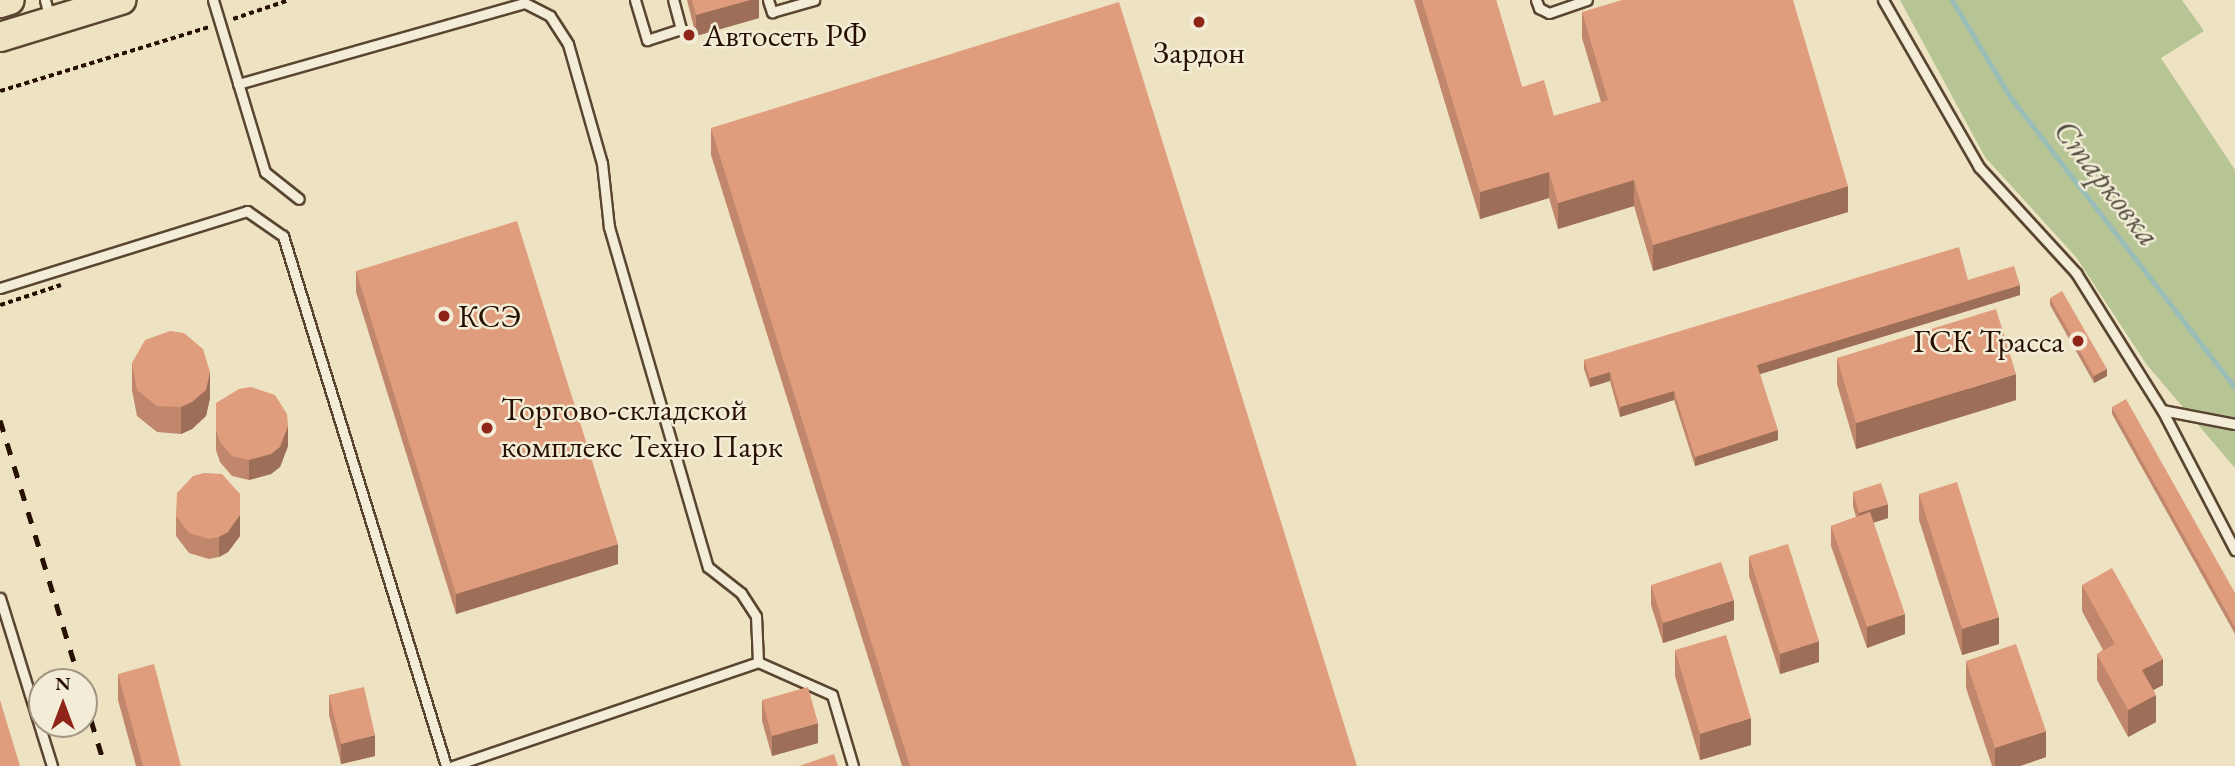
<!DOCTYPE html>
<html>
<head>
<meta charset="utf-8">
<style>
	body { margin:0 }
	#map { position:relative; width:2235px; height:766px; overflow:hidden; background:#ede3c2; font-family:"EB Garamond",serif }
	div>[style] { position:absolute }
	.green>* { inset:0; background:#b7c494 }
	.stream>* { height:5px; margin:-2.5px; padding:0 2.5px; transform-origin:2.5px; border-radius:2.5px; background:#9abdb7 }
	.path>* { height:3.5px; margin-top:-1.75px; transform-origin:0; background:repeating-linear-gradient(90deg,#281000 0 5px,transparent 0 8.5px) }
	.roads { filter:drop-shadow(2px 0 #594530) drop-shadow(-2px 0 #594530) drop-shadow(0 2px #594530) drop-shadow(0 -2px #594530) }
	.lane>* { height:9px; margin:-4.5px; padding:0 4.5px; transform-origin:4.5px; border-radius:4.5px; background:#f3edd7 }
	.primary>* { height:28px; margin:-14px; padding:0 14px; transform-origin:14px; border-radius:14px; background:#ede3c2 }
	.rail>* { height:5px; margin-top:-2.5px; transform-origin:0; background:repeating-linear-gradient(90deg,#281000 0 12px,transparent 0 24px) }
	.wall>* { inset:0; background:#c1876c }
	.shaded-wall>* { inset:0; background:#9d6e58 }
	.building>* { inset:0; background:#e09d7d }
	.dots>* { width:19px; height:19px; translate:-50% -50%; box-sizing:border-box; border:4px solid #f3edd7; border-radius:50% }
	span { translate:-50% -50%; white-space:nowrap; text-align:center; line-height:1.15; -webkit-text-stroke:5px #f3edd7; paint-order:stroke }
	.poi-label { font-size:32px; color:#281000 }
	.left { translate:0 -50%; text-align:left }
	.right { translate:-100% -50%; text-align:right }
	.water-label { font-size:33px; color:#504d40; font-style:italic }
	.north { position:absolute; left:28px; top:668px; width:70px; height:70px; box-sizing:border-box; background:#f3edd7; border:2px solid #a29581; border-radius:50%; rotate:0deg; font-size:19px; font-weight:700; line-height:28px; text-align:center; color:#281000 }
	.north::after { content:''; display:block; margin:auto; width:24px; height:32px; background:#8f2418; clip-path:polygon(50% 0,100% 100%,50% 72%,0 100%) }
</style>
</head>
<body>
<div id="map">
	<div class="green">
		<i style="clip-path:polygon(1900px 0,2182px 0,2204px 31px,2161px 58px,2235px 170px,2235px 468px,2147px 365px,2076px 257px,1985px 157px)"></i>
	</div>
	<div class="stream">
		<i style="left:1952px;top:0;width:114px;rotate:59deg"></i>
		<i style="left:2011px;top:98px;width:366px;rotate:52.3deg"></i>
	</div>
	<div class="path">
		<i style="left:233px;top:19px;width:59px;rotate:-18.7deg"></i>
		<i style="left:0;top:91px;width:219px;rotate:-17deg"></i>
		<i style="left:0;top:305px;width:64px;rotate:-18.2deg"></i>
	</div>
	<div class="roads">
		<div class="lane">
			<i style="left:45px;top:0;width:20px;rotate:75deg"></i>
			<i style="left:213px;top:0;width:180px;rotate:73.2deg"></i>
			<i style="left:265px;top:172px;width:43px;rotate:38.5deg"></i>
			<i style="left:635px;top:0;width:42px;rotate:73.3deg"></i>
			<i style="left:647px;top:40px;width:36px;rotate:-18deg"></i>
			<i style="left:681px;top:29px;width:30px;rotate:-105deg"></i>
			<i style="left:768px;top:0;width:13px;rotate:72deg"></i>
			<i style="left:772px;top:12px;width:44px;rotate:-15.9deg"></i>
			<i style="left:1536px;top:0;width:9px;rotate:69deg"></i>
			<i style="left:1539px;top:8px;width:11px;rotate:27deg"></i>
			<i style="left:1549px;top:13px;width:40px;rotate:-18.9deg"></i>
			<i style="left:1883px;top:0;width:193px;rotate:60.1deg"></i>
			<i style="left:1979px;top:167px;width:144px;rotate:47.5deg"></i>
			<i style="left:2076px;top:273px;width:162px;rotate:57.9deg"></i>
			<i style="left:2162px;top:410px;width:74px;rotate:10.9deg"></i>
			<i style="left:238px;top:84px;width:298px;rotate:-15.8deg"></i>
			<i style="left:525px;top:3px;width:28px;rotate:27deg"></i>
			<i style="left:550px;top:16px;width:33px;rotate:57deg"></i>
			<i style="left:568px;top:44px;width:124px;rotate:74.1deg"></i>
			<i style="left:602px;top:163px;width:64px;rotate:83.8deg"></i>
			<i style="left:609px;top:227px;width:354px;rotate:73.8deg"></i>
			<i style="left:708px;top:567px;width:42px;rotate:38.2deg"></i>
			<i style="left:741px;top:593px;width:27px;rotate:57deg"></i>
			<i style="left:756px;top:616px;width:46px;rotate:87.5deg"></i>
			<i style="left:0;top:288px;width:259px;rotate:-17.3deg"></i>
			<i style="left:247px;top:211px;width:44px;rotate:34.8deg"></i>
			<i style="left:283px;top:236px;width:554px;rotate:72.9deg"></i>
			<i style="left:2162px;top:410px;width:158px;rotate:62.5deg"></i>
			<i style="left:0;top:598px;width:176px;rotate:72.8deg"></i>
			<i style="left:453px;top:766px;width:322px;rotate:-18.8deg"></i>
			<i style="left:758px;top:662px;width:81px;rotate:24deg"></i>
			<i style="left:832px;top:695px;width:74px;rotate:73.5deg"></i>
		</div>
		<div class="primary">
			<i style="left:0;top:3px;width:10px;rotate:-17deg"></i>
			<i style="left:0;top:37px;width:127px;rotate:-17deg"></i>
		</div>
	</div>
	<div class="rail">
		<i style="left:0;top:420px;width:274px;rotate:73deg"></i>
		<i style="left:84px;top:697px;width:72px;rotate:73.1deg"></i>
	</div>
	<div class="wall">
		<i style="clip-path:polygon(687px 0,759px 0,759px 18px,696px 36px)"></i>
		<i style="clip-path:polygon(1414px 0,1496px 0,1522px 87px,1554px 116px,1601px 102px,1582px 38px,1582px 12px,1848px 212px,1653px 271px,1634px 206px,1558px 229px,1549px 198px,1480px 219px)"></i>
		<i style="clip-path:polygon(711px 128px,1357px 766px,902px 766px,711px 155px)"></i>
		<i style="clip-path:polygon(356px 271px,618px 564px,456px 614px,356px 292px)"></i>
		<i style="clip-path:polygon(1968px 280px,2020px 295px,1760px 374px,1778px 440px,1695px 466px,1674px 400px,1620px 417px,1610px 381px,1590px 387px,1584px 369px,1584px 360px)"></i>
		<i style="clip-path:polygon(2050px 298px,2107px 376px,2094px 383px,2050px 305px)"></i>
		<i style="clip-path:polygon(1837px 358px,2016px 400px,1856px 449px,1837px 384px)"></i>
		<i style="clip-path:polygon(132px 363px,210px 398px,206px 416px,192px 429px,181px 434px,157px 432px,137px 416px,132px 390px)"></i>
		<i style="clip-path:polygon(216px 403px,288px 446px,280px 467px,271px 474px,249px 480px,232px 476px,220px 462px,216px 450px)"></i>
		<i style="clip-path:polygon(2112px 407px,2235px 593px,2235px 634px,2112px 414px)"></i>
		<i style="clip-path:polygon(1853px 492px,1888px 518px,1873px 523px,1905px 634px,1867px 648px,1831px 546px,1831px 526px,1856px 517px,1853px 506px)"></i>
		<i style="clip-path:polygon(1919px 494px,1999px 644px,1962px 655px,1919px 520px)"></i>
		<i style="clip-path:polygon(176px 516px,240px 536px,228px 552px,219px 557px,209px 559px,189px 553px,176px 536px)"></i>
		<i style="clip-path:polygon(1749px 556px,1819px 662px,1780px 674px,1749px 576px)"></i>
		<i style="clip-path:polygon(1651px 585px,1734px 620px,1663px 643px,1651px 605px)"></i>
		<i style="clip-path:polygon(2082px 585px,2163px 685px,2153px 690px,2156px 722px,2128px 737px,2097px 680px,2097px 654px,2103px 650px,2082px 611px)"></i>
		<i style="clip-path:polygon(1675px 650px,1751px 745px,1700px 760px,1675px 676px)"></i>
		<i style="clip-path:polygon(1966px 661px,2046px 757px,2020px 766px,1992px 766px,1966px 688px)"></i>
		<i style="clip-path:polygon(118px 674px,181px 766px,136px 766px,118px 700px)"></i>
		<i style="clip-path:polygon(329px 695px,375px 756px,341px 764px,329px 715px)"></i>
		<i style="clip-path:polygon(762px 700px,818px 743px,772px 756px,762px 721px)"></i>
	</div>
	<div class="shaded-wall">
		<i style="clip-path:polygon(750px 0,759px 0,759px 18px,696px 36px,696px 15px)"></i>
		<i style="clip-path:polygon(1549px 172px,1549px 198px,1480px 219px,1480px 192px)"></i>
		<i style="clip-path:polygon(1634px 180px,1634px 206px,1558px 229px,1558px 203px)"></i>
		<i style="clip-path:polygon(1848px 186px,1848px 212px,1653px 271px,1653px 245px)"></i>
		<i style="clip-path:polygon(2020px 285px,2020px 295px,1757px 375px,1757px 365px)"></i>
		<i style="clip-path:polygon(2107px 369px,2107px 376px,2094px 383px,2094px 376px)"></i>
		<i style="clip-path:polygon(210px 372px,210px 398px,206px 416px,192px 429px,181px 434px,181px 407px)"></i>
		<i style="clip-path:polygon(1610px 372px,1610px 381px,1590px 387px,1590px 378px)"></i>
		<i style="clip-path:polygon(2016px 374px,2016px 400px,1856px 449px,1856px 423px)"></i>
		<i style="clip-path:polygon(1674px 391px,1674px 400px,1620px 417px,1620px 407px)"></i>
		<i style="clip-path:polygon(288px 426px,288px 446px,280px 467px,271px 474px,249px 480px,249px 460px)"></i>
		<i style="clip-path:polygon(1778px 430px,1778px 440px,1695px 466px,1695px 457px)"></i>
		<i style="clip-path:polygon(1888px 504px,1888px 518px,1859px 527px,1859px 513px)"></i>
		<i style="clip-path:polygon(240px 515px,240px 536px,228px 552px,219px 557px,219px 537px)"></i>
		<i style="clip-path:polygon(618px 544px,618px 564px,456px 614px,456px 594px)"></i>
		<i style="clip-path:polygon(1734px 600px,1734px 620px,1663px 643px,1663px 623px)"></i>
		<i style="clip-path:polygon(1905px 614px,1905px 634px,1867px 648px,1867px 627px)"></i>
		<i style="clip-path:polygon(1999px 617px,1999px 644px,1962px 655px,1962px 629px)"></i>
		<i style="clip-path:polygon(1819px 641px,1819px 662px,1780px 674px,1780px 654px)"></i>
		<i style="clip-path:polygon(2163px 659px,2163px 685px,2142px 696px,2142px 670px)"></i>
		<i style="clip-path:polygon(2156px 695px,2156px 722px,2128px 737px,2128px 710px)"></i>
		<i style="clip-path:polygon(1751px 718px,1751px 745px,1700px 760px,1700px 734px)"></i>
		<i style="clip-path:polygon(818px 723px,818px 743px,772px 756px,772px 736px)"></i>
		<i style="clip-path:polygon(2046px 731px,2046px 757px,2020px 766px,1995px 766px,1995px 748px)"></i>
		<i style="clip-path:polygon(375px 735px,375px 756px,341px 764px,341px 744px)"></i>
	</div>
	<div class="building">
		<i style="clip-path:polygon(692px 0,750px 0,696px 15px)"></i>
		<i style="clip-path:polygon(1422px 0,1496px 0,1522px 87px,1544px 80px,1554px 116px,1608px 100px,1582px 12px,1622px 0,1793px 0,1848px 186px,1653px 245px,1634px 180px,1558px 203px,1549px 172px,1480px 192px)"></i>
		<i style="clip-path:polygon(1119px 2px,1357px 766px,910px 766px,711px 128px)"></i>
		<i style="clip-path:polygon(517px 221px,618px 544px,456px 594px,356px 271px)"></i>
		<i style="clip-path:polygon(1959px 247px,1968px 280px,2014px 266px,2020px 285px,1757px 365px,1778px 430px,1695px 457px,1674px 391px,1620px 407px,1610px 372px,1590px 378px,1584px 360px)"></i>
		<i style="clip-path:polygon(2062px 291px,2107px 369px,2094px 376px,2050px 298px)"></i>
		<i style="clip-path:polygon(1996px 309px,2016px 374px,1856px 423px,1837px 358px)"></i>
		<i style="clip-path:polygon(170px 331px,184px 333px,203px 349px,210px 372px,206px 390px,192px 402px,181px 407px,157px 406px,137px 390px,132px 363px,145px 340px)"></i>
		<i style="clip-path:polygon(251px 387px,275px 395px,287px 414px,288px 426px,280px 447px,271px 454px,249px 460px,232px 456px,220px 442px,216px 430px,216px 403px,239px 389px)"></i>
		<i style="clip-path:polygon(2126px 399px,2235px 593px,2235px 627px,2112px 407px)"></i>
		<i style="clip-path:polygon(204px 473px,222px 474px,240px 494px,240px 515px,228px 532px,219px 537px,209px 539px,189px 533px,176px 516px,177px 493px,193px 476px)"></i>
		<i style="clip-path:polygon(1957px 482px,1999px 617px,1962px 629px,1919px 494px)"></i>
		<i style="clip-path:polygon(1881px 483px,1888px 504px,1859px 513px,1853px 492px)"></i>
		<i style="clip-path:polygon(1870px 512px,1905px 614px,1867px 627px,1831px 526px)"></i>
		<i style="clip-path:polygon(1788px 544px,1819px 641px,1780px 654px,1749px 556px)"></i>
		<i style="clip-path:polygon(1721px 562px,1734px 600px,1663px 623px,1651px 585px)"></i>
		<i style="clip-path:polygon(2112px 568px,2163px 659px,2142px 670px,2156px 695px,2128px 710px,2097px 654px,2115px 644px,2082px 585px)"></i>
		<i style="clip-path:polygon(1726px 635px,1751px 718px,1700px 734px,1675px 650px)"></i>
		<i style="clip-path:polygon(2016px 644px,2046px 731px,1995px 748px,1966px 661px)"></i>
		<i style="clip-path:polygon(154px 664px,181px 766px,143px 766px,118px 674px)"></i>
		<i style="clip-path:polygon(364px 687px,375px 735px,341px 744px,329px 695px)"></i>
		<i style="clip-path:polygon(808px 687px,818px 723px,772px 736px,762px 700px)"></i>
		<i style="clip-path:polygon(0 700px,20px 766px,0 766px)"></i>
		<i style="clip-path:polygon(834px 754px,838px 766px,799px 766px)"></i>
	</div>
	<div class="dots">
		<i style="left:1199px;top:22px;background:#8f2418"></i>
		<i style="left:689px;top:35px;background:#8f2418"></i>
		<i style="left:444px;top:316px;background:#8f2418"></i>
		<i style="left:2078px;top:341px;background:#8f2418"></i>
		<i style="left:487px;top:428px;background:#8f2418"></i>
	</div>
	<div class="poi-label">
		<span class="left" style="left:703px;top:35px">Автосеть РФ</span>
		<span style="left:1199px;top:52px">Зардон</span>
		<span class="left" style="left:458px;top:316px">КСЭ</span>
		<span class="right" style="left:2064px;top:341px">ГСК Трасса</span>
		<span class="left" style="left:501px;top:428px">Торгово-складской<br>комплекс Техно Парк</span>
	</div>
	<div class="water-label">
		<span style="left:2107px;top:183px;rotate:52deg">Старковка</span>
	</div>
	<div class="north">N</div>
</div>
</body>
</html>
